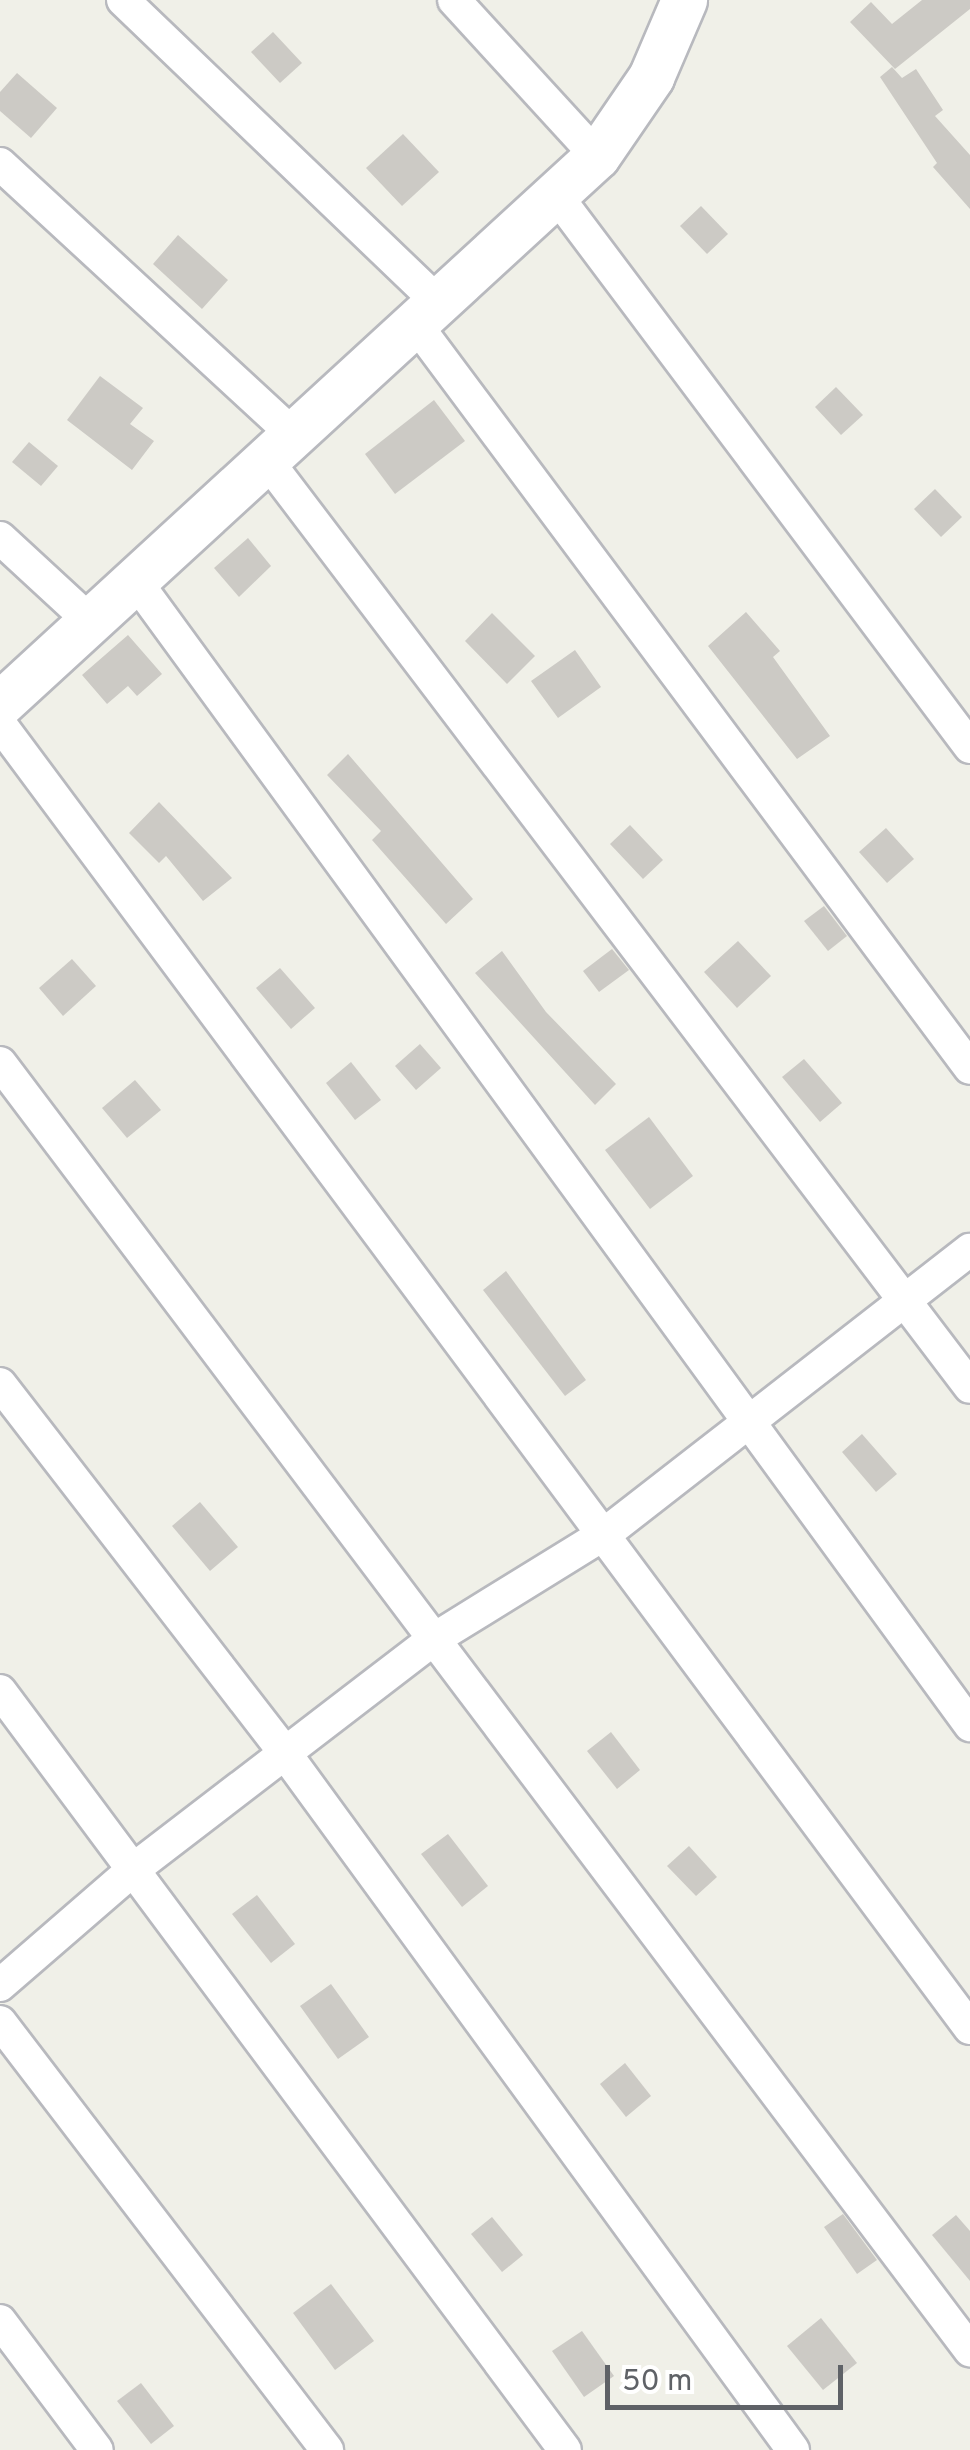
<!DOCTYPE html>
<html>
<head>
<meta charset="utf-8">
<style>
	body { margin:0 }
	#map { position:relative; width:970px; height:2450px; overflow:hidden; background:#f0f0e8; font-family:Overpass,sans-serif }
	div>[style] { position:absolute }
	.building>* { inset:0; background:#cccac5 }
	.roads { filter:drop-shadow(2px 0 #b8b9be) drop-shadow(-2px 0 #b8b9be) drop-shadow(0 2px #b8b9be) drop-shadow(0 -2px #b8b9be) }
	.street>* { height:32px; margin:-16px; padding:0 16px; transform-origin:16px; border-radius:16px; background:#fff }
	.secondary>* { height:45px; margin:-22.5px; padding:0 22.5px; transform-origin:22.5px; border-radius:22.5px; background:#fff }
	span { translate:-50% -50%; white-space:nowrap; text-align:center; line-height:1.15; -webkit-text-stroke:8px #fff; paint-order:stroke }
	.scale { position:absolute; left:605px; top:2365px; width:238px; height:45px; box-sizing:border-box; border:5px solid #5f6267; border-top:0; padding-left:12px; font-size:30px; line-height:35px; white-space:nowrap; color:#5f6267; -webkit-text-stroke:8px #fff; paint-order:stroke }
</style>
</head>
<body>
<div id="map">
	<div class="building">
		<i style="clip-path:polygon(922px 0,970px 0,970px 9px,895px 69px,850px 22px,871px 2px,892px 24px)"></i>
		<i style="clip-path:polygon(273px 32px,302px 63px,280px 83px,251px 52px)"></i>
		<i style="clip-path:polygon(892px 67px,902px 78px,916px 69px,943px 110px,935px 116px,970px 155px,970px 209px,933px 167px,937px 163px,880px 77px)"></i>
		<i style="clip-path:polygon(17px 73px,57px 108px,31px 138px,0 111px,0 92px)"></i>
		<i style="clip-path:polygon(403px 134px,439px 172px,402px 206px,366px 168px)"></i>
		<i style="clip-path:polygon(701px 206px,728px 234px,707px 254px,680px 226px)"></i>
		<i style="clip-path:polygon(178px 235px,228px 280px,202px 309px,153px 264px)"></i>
		<i style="clip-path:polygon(100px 376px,143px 408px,130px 424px,154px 441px,132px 470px,67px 420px)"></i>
		<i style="clip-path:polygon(836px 387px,863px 415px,841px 435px,815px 407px)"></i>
		<i style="clip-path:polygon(434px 400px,465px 441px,395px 494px,365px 454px)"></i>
		<i style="clip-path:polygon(29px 442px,58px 466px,41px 486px,12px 462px)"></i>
		<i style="clip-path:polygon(935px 489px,962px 517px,941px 537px,914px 509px)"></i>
		<i style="clip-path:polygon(248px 538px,271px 566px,239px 597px,214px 568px)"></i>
		<i style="clip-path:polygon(746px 612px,780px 651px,773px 657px,830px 736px,797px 759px,708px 646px)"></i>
		<i style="clip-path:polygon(492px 613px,535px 656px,507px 684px,465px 641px)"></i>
		<i style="clip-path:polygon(128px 635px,162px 674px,137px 696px,128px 686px,107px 704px,82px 675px)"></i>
		<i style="clip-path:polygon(575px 650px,601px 687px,558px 718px,531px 681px)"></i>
		<i style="clip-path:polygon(348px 754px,473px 899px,446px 924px,372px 840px,381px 831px,327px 775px)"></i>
		<i style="clip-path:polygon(159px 802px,232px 878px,203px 901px,166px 856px,159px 863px,129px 833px)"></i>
		<i style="clip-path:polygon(630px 825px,663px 860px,643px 879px,610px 844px)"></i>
		<i style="clip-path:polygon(886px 828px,914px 859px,887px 883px,859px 852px)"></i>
		<i style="clip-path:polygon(824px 906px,847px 936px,828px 951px,804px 921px)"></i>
		<i style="clip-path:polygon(738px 941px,771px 976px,737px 1008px,704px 972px)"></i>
		<i style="clip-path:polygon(612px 949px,629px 970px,599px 992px,583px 971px)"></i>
		<i style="clip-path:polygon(502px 951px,546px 1012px,616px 1084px,595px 1105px,475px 973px)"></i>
		<i style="clip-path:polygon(72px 959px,96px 986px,63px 1016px,39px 988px)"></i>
		<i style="clip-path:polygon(280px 968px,315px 1008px,291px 1029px,256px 988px)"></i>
		<i style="clip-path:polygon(420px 1044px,441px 1068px,416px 1090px,395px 1066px)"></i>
		<i style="clip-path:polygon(804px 1059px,842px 1103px,820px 1122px,782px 1077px)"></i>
		<i style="clip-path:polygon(351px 1062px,381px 1100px,355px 1120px,326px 1083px)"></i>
		<i style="clip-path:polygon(135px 1080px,161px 1110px,127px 1138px,102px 1108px)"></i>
		<i style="clip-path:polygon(649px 1117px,693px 1176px,650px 1209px,605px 1150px)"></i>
		<i style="clip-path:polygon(506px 1271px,586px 1380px,565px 1396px,483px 1290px)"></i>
		<i style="clip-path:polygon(862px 1434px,897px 1474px,876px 1492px,842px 1452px)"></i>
		<i style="clip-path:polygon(200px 1502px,238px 1547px,210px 1571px,172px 1526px)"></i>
		<i style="clip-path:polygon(611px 1732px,640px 1770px,617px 1789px,587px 1751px)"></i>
		<i style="clip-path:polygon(448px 1834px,488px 1886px,462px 1907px,421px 1854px)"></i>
		<i style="clip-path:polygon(689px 1846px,717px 1877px,696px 1896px,667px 1866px)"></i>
		<i style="clip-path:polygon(257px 1895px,295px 1944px,271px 1963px,232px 1914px)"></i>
		<i style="clip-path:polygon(331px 1984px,369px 2037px,338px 2059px,300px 2006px)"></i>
		<i style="clip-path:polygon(625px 2063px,651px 2096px,626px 2117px,600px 2084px)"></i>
		<i style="clip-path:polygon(843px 2214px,877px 2260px,857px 2274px,824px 2227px)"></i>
		<i style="clip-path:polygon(956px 2215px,970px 2231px,970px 2281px,932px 2235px)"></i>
		<i style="clip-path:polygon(492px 2217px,523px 2255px,502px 2272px,471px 2234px)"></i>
		<i style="clip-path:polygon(331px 2284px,374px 2341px,335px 2370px,293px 2313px)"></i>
		<i style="clip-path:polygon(821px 2318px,857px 2363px,823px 2390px,787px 2346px)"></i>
		<i style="clip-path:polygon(582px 2331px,614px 2376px,584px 2397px,552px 2351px)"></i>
		<i style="clip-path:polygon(141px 2383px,174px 2426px,151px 2444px,117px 2401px)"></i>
	</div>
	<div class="roads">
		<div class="street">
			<i style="left:123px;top:0;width:439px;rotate:43.8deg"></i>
			<i style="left:454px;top:0;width:212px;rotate:47.5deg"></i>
			<i style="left:0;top:164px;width:400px;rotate:42.7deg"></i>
			<i style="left:556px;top:195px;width:690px;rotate:53.13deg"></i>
			<i style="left:417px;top:326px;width:925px;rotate:53.3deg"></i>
			<i style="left:268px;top:462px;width:1161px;rotate:52.8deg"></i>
			<i style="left:0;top:538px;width:125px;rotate:42.7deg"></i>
			<i style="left:137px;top:583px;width:1414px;rotate:53.89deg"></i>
			<i style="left:0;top:724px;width:1625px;rotate:53.36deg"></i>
			<i style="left:0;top:1063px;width:1612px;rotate:53deg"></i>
			<i style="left:0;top:1384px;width:470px;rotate:52.3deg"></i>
			<i style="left:287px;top:1756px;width:859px;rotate:53.9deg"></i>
			<i style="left:0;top:1691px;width:946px;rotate:53.34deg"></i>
			<i style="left:0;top:1985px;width:177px;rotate:-40.9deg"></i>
			<i style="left:134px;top:1869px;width:374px;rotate:-37.5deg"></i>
			<i style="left:431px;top:1641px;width:206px;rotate:-31.7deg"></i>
			<i style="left:606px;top:1533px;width:461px;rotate:-37.9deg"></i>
			<i style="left:0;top:2022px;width:539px;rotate:52.62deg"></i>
			<i style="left:0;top:2321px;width:161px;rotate:53.1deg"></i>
		</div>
		<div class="secondary">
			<i style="left:0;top:704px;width:810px;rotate:-42.55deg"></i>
			<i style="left:597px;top:156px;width:96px;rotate:-55.6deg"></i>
			<i style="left:651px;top:77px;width:84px;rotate:-66.8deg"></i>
		</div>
	</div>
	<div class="scale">50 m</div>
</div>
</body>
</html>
